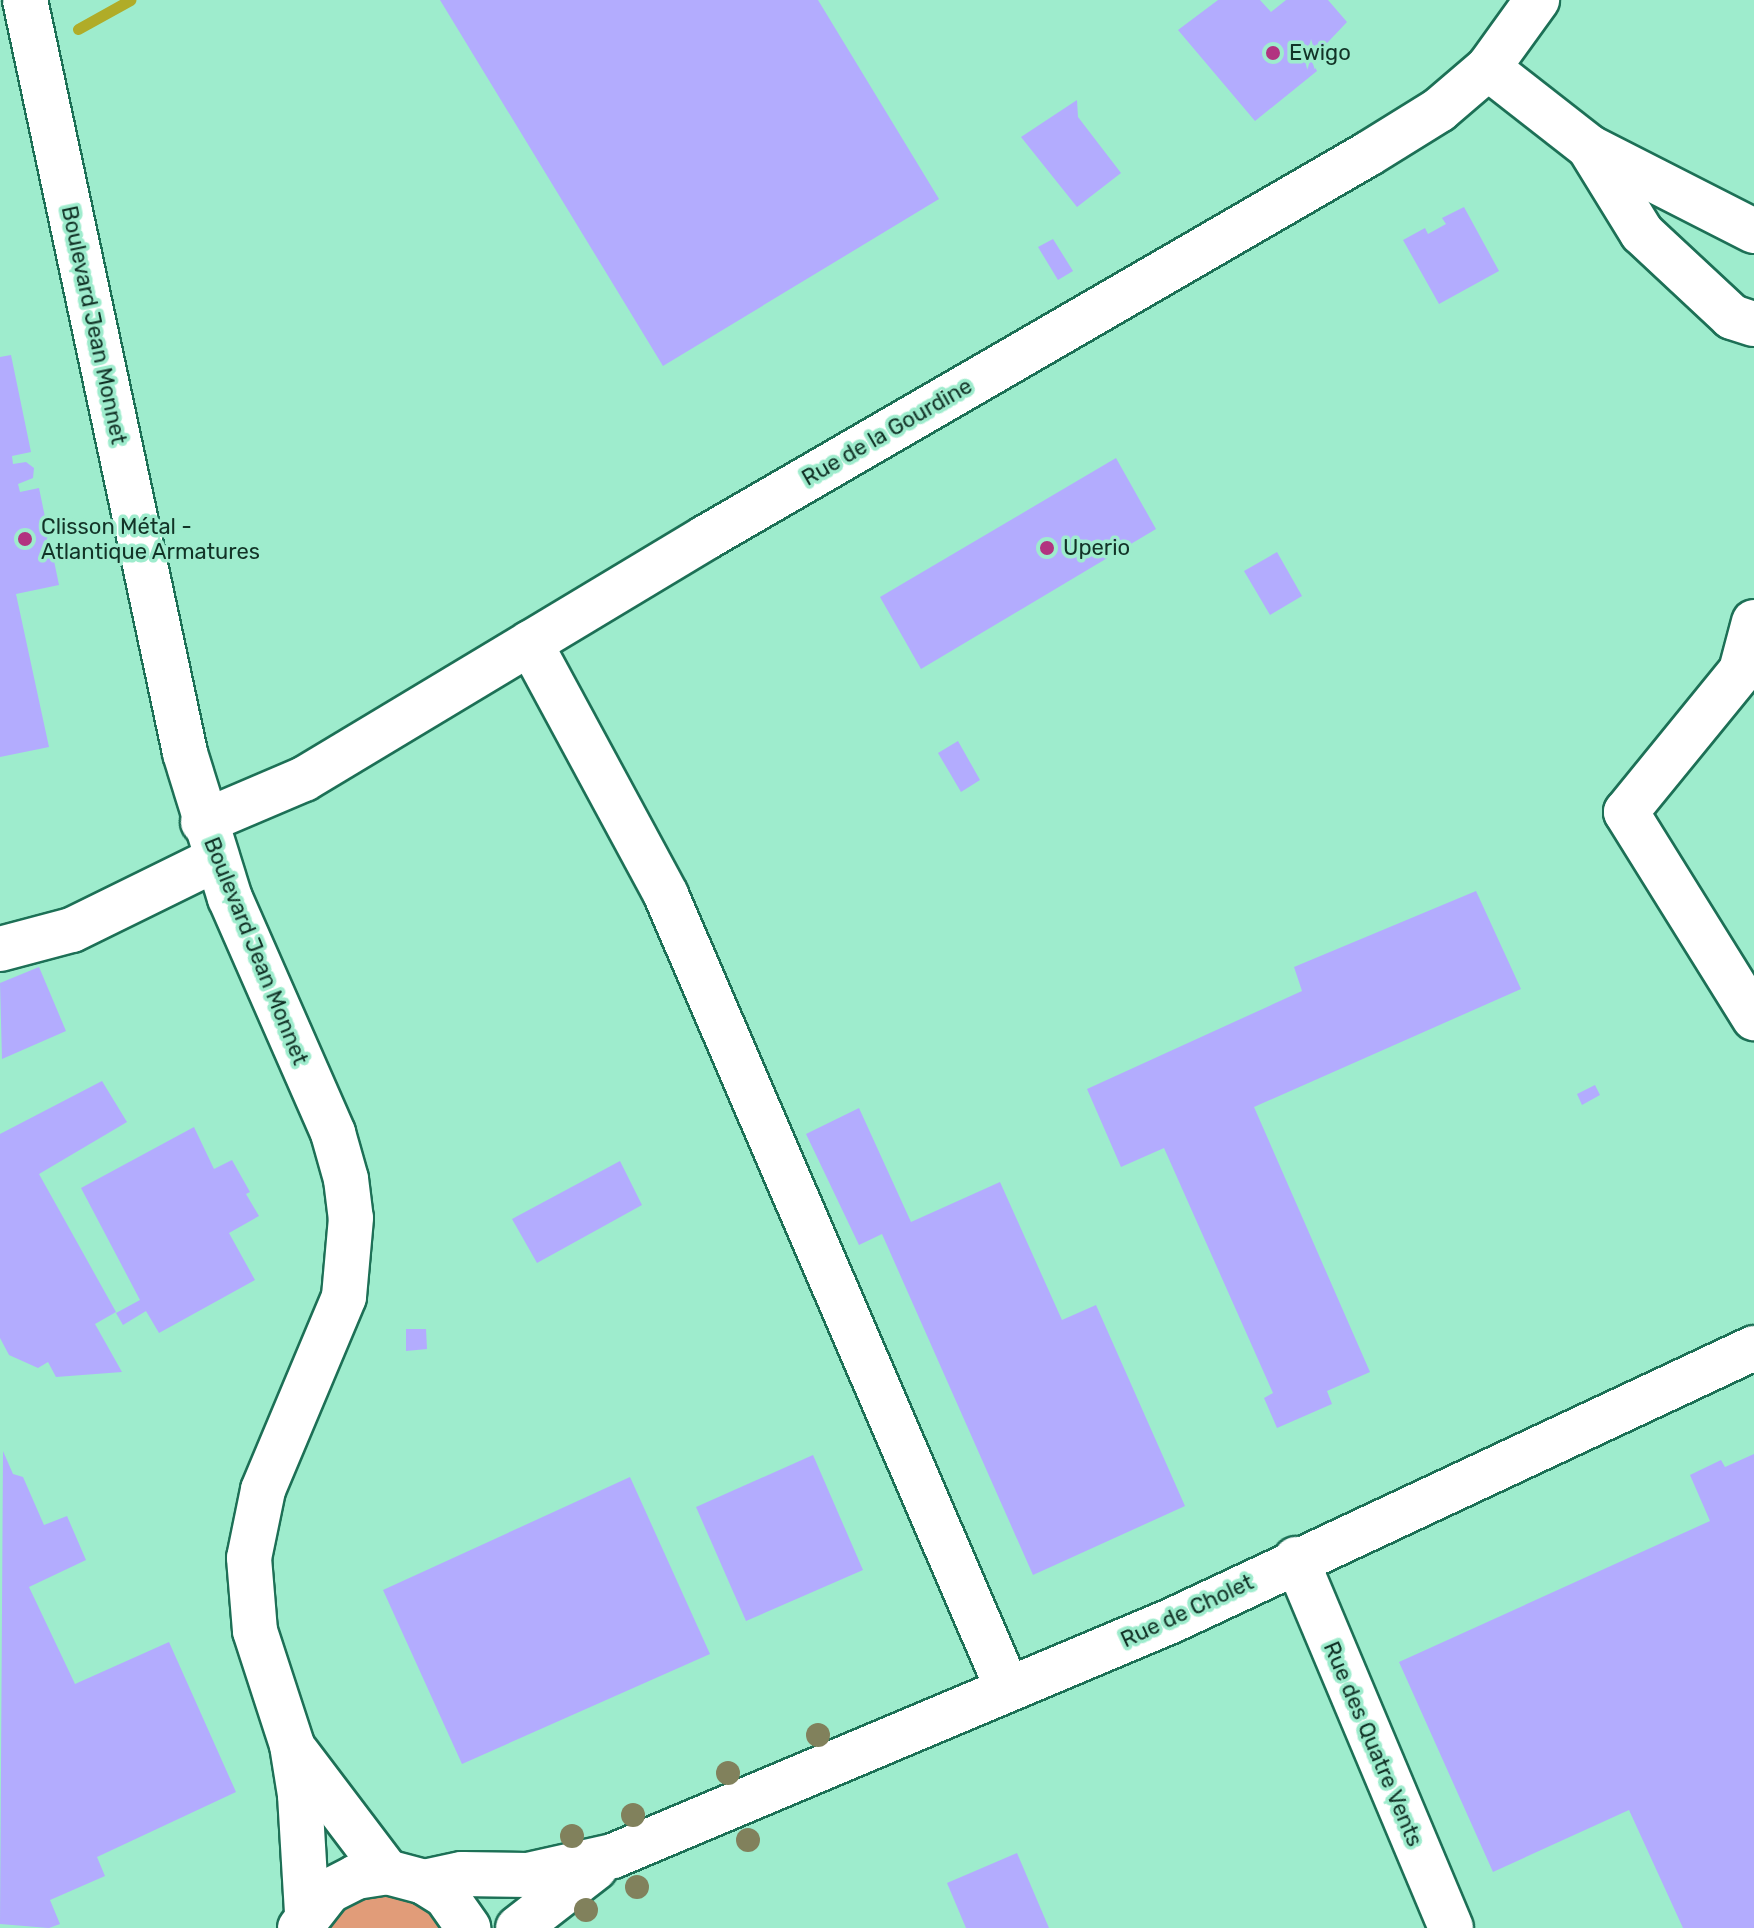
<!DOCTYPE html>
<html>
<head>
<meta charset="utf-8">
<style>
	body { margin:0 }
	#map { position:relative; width:1754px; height:1928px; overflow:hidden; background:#9eeccd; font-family:Rubik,sans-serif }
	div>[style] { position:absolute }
	.green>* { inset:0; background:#e19c79 }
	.stream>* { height:11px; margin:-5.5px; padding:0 5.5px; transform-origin:5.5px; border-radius:5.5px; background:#b0ac28 }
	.building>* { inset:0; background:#b3acfe }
	.roads { filter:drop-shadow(2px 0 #1d7056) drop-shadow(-2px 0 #1d7056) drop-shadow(0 2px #1d7056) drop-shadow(0 -2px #1d7056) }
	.minor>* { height:44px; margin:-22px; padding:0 22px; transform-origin:22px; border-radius:22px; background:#fff }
	.major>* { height:44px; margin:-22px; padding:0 22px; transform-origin:22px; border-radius:22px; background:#fff }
	.trees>* { width:24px; height:24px; margin:-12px; border-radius:50%; background:#81815c }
	.dots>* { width:22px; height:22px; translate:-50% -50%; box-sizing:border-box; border:4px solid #9eeccd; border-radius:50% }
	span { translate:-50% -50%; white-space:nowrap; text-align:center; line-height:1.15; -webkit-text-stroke:7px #9eeccd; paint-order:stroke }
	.poi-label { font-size:22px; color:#123327 }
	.left { translate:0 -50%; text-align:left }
	.street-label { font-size:22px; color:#123327 }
</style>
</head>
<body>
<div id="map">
	<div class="green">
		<i style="clip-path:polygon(363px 1894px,410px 1895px,450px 1928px,321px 1928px,340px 1906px)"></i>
	</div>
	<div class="stream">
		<i style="left:78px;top:29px;width:60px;rotate:-29.1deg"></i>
	</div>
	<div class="building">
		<i style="clip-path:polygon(440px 0,818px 0,939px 199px,663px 366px)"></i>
		<i style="clip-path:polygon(1218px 0,1260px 0,1271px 12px,1286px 0,1328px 0,1347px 22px,1311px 60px,1317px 71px,1255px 121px,1178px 30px)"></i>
		<i style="clip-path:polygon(1077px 100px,1078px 117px,1121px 173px,1077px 207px,1021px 137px)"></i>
		<i style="clip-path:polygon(1464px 207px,1499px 271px,1439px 304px,1403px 240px,1425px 228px,1428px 234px,1446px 224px,1442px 218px)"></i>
		<i style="clip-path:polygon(1053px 239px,1073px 271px,1058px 280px,1038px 247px)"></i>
		<i style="clip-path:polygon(11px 355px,31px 452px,12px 456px,13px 464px,26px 462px,34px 468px,33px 478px,18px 484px,20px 492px,39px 488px,59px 585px,16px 594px,49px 747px,0 757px,0 357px)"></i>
		<i style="clip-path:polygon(1116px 458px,1156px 529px,921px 669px,880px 597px)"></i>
		<i style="clip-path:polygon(1277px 552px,1302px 596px,1270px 615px,1244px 571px)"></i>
		<i style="clip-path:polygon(958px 741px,980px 780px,961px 792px,938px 753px)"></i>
		<i style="clip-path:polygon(1476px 891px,1521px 989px,1254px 1107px,1370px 1372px,1327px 1391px,1332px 1404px,1277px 1428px,1264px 1398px,1273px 1393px,1164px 1148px,1121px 1167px,1087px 1089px,1302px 991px,1294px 967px)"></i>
		<i style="clip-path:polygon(39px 967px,66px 1031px,2px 1059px,0 983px)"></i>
		<i style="clip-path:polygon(102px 1081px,127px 1122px,39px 1174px,116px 1312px,95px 1324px,122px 1372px,56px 1377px,48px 1362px,38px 1368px,9px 1355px,0 1338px,0 1134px)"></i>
		<i style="clip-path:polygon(1595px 1085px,1600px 1095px,1582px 1105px,1577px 1094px)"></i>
		<i style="clip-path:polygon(859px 1108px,911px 1222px,1000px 1182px,1062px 1320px,1096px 1305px,1185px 1506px,1033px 1575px,882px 1234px,859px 1245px,806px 1134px)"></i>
		<i style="clip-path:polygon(194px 1127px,214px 1169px,232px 1160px,250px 1192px,246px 1194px,259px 1216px,229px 1233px,255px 1280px,159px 1333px,146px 1311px,123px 1325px,116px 1313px,140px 1300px,81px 1188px)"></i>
		<i style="clip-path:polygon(620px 1161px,642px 1205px,537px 1263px,512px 1219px)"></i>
		<i style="clip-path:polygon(406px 1329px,426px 1329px,427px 1349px,406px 1351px)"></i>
		<i style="clip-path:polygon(3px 1451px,13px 1474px,23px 1477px,44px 1525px,67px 1516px,86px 1560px,29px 1587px,75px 1684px,169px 1642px,236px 1792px,97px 1857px,105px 1876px,50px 1900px,60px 1924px,49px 1928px,0 1924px)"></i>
		<i style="clip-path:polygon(1754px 1454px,1754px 1928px,1683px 1928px,1629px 1810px,1493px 1872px,1399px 1662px,1710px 1521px,1690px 1475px,1721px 1460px,1725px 1467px)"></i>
		<i style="clip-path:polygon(813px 1455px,863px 1570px,746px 1621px,696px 1507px)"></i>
		<i style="clip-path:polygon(630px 1477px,710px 1654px,462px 1764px,383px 1590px)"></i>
		<i style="clip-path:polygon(1017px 1853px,1049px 1928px,966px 1928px,947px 1883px)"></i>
	</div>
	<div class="roads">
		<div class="minor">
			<i style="left:1488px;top:68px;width:128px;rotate:38deg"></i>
			<i style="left:1589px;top:147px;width:185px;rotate:27deg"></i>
			<i style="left:1589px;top:147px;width:101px;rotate:58.4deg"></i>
			<i style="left:1642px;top:233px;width:123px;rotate:43deg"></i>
			<i style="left:1732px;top:317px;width:23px;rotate:18deg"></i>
			<i style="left:1754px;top:622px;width:51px;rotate:104.9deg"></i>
			<i style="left:1741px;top:671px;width:182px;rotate:129.2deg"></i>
			<i style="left:1626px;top:812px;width:243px;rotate:58.1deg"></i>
			<i style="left:530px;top:643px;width:286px;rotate:61.6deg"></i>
			<i style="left:666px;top:895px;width:865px;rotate:66.72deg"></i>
			<i style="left:203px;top:822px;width:110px;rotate:-23.1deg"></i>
			<i style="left:304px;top:779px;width:468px;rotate:-31deg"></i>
			<i style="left:705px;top:538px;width:766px;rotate:-30.08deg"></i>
			<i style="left:1368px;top:154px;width:84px;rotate:-31.8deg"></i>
			<i style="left:1439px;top:110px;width:65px;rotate:-40.6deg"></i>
			<i style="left:1488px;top:68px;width:84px;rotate:-54.2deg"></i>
			<i style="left:0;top:949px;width:74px;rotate:-14.8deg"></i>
			<i style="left:72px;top:930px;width:161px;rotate:-26.2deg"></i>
			<i style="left:1296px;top:1559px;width:400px;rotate:67.2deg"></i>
		</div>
		<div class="major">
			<i style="left:25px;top:0;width:770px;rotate:78deg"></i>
			<i style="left:185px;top:753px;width:152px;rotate:72.8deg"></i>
			<i style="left:230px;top:898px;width:257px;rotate:66.3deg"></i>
			<i style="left:333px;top:1133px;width:48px;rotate:74.2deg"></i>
			<i style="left:346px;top:1179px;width:39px;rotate:83deg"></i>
			<i style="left:351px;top:1218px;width:79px;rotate:95.1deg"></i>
			<i style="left:344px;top:1297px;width:209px;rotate:112.8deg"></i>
			<i style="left:263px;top:1490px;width:69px;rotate:101.6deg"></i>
			<i style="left:249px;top:1558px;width:73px;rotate:85.3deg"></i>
			<i style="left:255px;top:1631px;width:120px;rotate:72deg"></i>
			<i style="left:292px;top:1745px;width:51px;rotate:80.9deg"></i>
			<i style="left:300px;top:1795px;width:118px;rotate:86.6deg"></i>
			<i style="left:297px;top:1753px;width:149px;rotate:52.9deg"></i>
			<i style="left:424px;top:1882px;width:39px;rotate:-12deg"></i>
			<i style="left:462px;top:1874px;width:66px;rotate:0.9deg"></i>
			<i style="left:528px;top:1875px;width:87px;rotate:-12.6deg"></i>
			<i style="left:613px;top:1856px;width:605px;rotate:-22.84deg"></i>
			<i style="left:1171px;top:1621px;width:644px;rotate:-25.09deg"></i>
			<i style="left:300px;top:1928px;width:47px;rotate:-51.9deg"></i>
			<i style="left:329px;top:1891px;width:30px;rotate:-27deg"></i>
			<i style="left:356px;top:1877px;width:31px;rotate:-9deg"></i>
			<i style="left:387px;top:1872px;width:38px;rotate:15deg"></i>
			<i style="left:424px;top:1882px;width:26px;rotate:32deg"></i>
			<i style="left:446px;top:1896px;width:39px;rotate:55deg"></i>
			<i style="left:518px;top:1928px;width:98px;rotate:-37.9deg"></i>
		</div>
	</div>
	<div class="trees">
		<i style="left:818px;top:1735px"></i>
		<i style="left:728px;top:1773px"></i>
		<i style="left:633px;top:1815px"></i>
		<i style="left:572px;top:1836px"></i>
		<i style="left:748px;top:1840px"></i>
		<i style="left:637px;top:1887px"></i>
		<i style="left:586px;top:1910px"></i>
	</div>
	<div class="dots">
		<i style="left:1273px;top:53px;background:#b23380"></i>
		<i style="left:25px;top:539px;background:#b23380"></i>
		<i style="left:1047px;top:548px;background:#b23380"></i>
	</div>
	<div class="poi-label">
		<span class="left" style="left:1289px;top:53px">Ewigo</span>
		<span class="left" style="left:41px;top:539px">Clisson Métal -<br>Atlantique Armatures</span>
		<span class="left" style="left:1063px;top:548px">Uperio</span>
	</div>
	<div class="street-label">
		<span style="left:94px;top:325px;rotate:78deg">Boulevard Jean Monnet</span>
		<span style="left:887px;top:432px;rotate:-30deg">Rue de la Gourdine</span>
		<span style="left:256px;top:951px;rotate:68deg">Boulevard Jean Monnet</span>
		<span style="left:1187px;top:1611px;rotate:-25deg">Rue de Cholet</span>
		<span style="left:1373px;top:1744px;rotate:67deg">Rue des Quatre Vents</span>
	</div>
</div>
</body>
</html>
